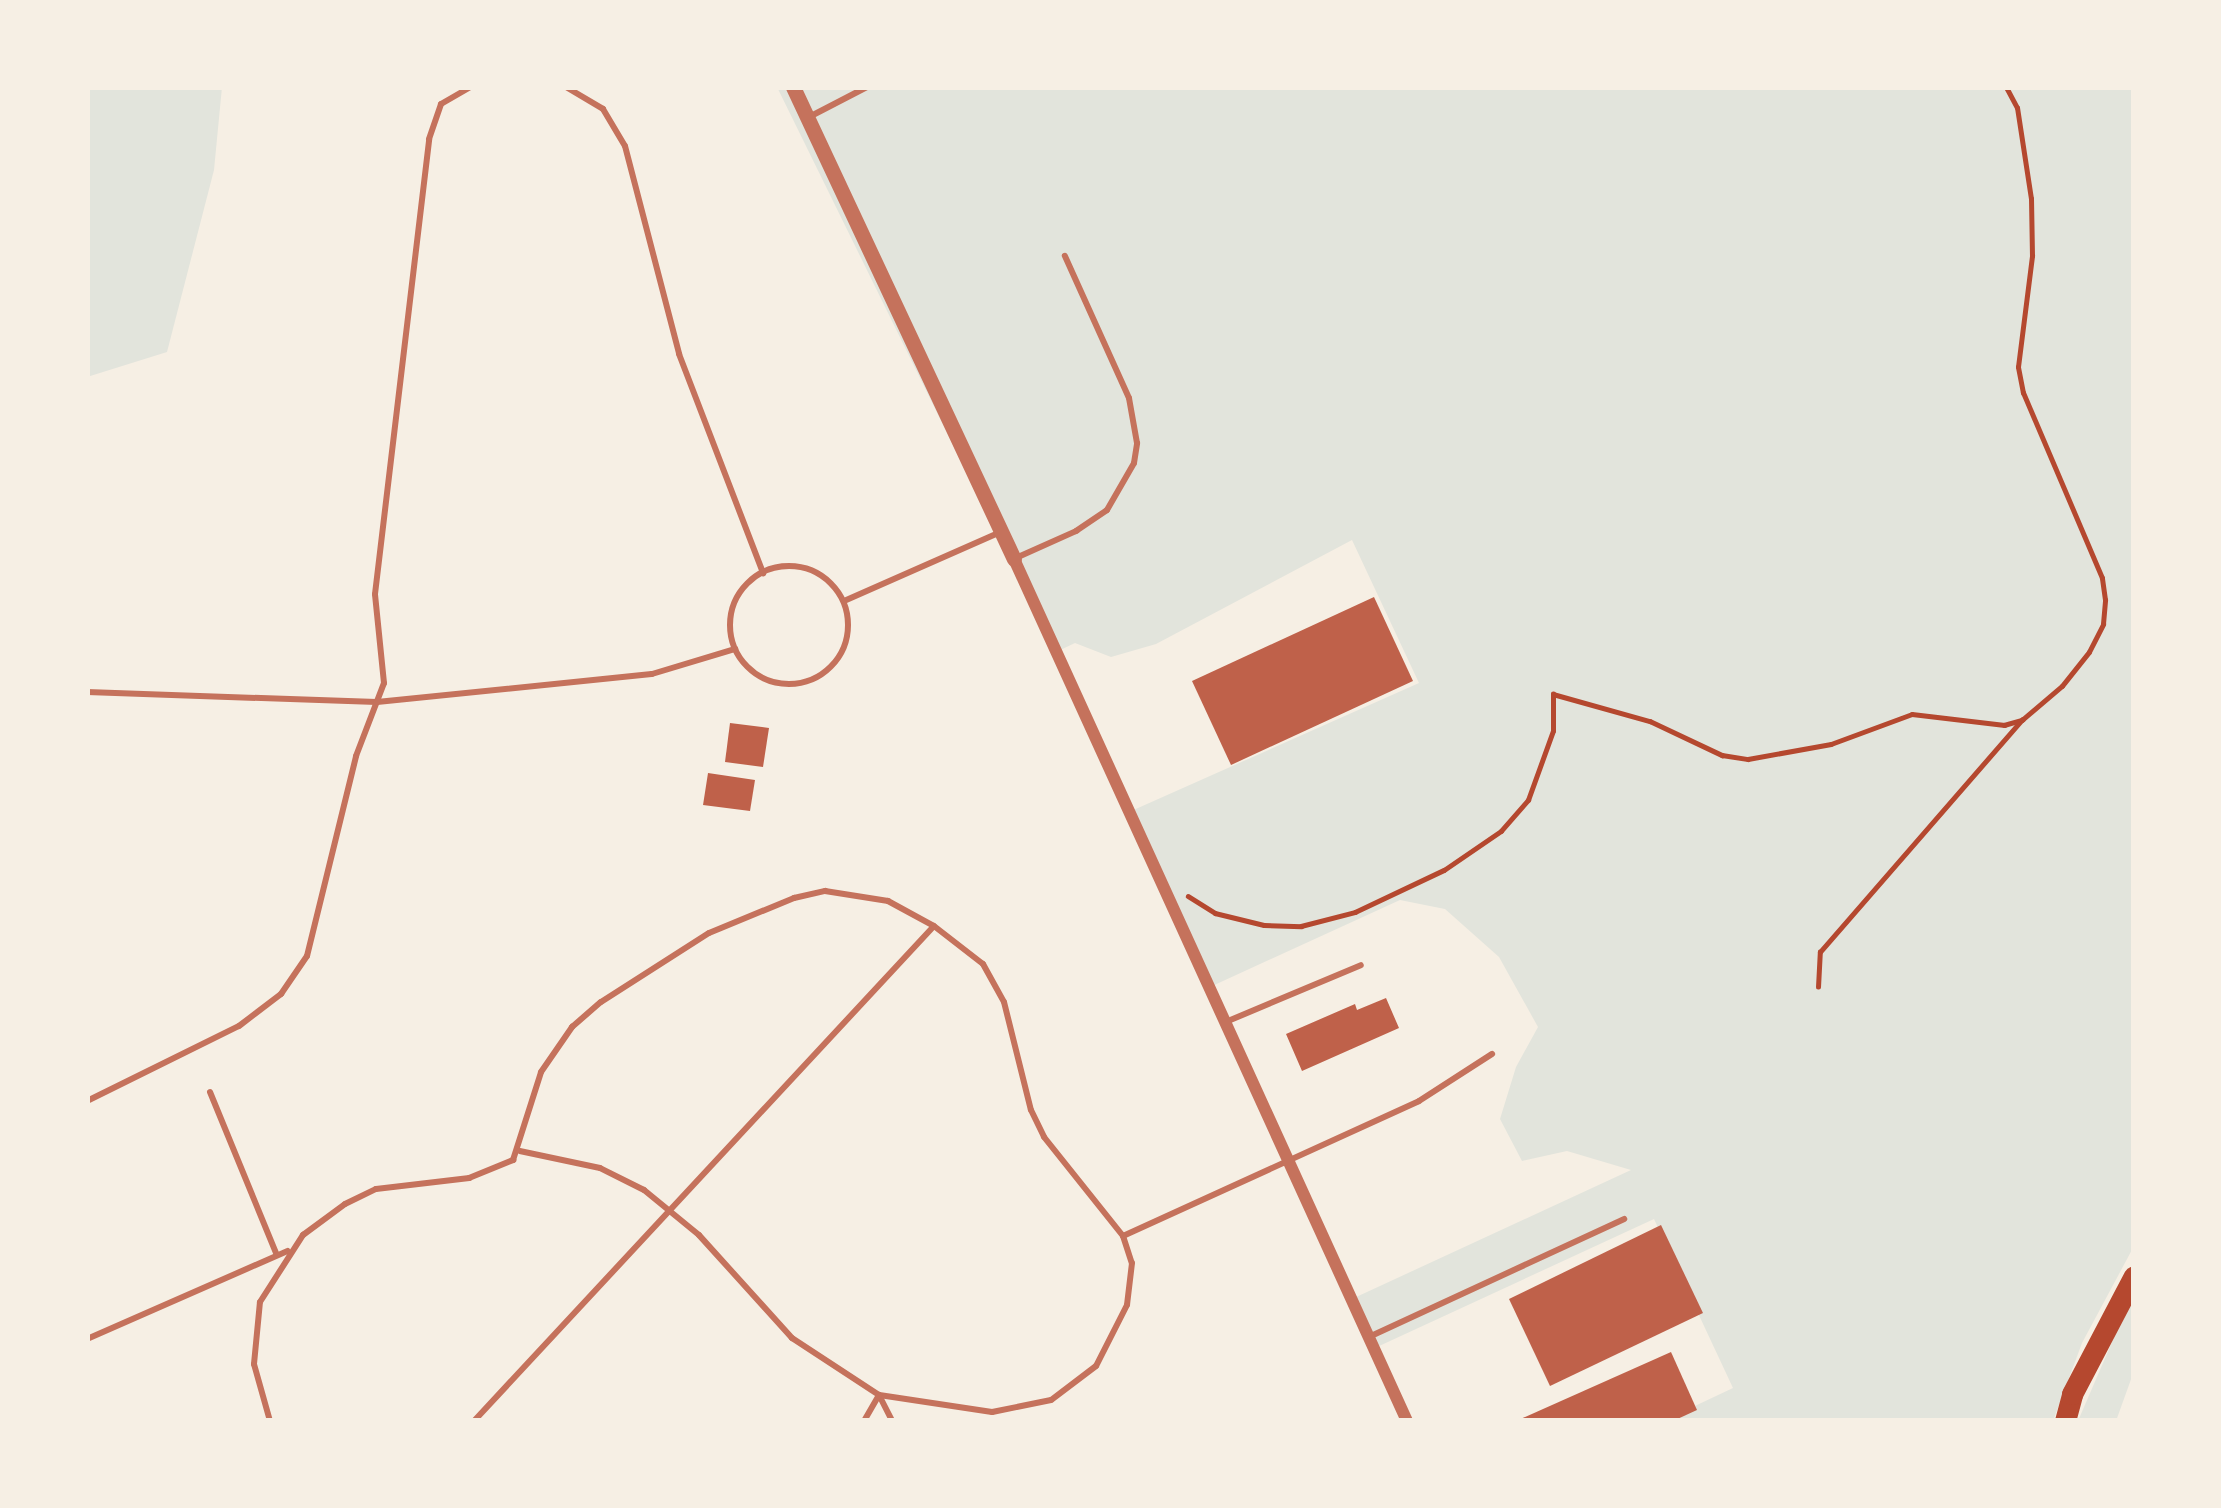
<!DOCTYPE html>
<html>
<head>
<meta charset="utf-8">
<style>
	body { margin:0 }
	#map { position:relative; width:2221px; height:1508px; overflow:hidden; background:#f6efe4; font-family:"PT Serif",serif }
	div>[style] { position:absolute }
	.green>* { inset:0; background:#e2e4dc }
	.building>* { inset:0; background:#bf614a }
	.path>* { height:4.5px; margin:-2.25px; padding:0 2.25px; transform-origin:2.25px; border-radius:2.25px; background:#b5482f }
	.service>* { height:6px; margin:-3px; padding:0 3px; transform-origin:3px; border-radius:3px; background:#c5725c }
	.service>.ring { margin:-3px; padding:0; box-sizing:content-box; background:none; border:6px solid #c5725c; border-radius:50% }
	.minor>* { height:12px; margin:-6px; padding:0 6px; transform-origin:6px; border-radius:6px; background:#c5725c }
	.tertiary>* { height:15px; margin:-7.5px; padding:0 7.5px; transform-origin:7.5px; border-radius:7.5px; background:#c5725c }
	.trunk>* { height:21px; margin:-10.5px; padding:0 10.5px; transform-origin:10.5px; border-radius:10.5px; background:#b5482f }
	span { translate:-50% -50%; white-space:nowrap; text-align:center; line-height:1.15; -webkit-text-stroke:12px #f6efe4; paint-order:stroke }
	.frame { position:absolute; inset:0; border:90px solid #f6efe4; pointer-events:none }
</style>
</head>
<body>
<div id="map">
	<div class="green">
		<i style="clip-path:polygon(87px 87px,222px 87px,214px 170px,167px 352px,87px 377px)"></i>
		<i style="clip-path:polygon(777px 87px,2134px 87px,2134px 1246px,2082px 1343px,2053px 1421px,1663px 1421px,1733px 1388px,1654px 1219px,1377px 1347px,1354px 1298px,1631px 1170px,1567px 1151px,1522px 1161px,1500px 1119px,1516px 1067px,1538px 1027px,1499px 957px,1445px 909px,1400px 900px,1210px 987px,1129px 812px,1419px 683px,1352px 540px,1156px 644px,1111px 657px,1075px 643px,1056px 652px,1061px 665px)"></i>
		<i style="clip-path:polygon(2134px 1291px,2134px 1371px,2116px 1421px,2078px 1421px)"></i>
	</div>
	<div class="building">
		<i style="clip-path:polygon(1374px 597px,1413px 681px,1231px 765px,1192px 681px)"></i>
		<i style="clip-path:polygon(730px 723px,769px 728px,763px 767px,725px 762px)"></i>
		<i style="clip-path:polygon(708px 773px,755px 780px,750px 811px,703px 805px)"></i>
		<i style="clip-path:polygon(1386px 998px,1399px 1028px,1302px 1071px,1286px 1034px,1355px 1004px,1357px 1010px)"></i>
		<i style="clip-path:polygon(1661px 1225px,1703px 1313px,1550px 1386px,1509px 1299px)"></i>
		<i style="clip-path:polygon(1671px 1352px,1697px 1410px,1673px 1421px,1516px 1421px)"></i>
	</div>
	<div class="path">
		<i style="left:1188px;top:896px;width:32px;rotate:32deg"></i>
		<i style="left:1215px;top:913px;width:50px;rotate:13.8deg"></i>
		<i style="left:1264px;top:925px;width:37px;rotate:2deg"></i>
		<i style="left:1301px;top:926px;width:56px;rotate:-14.5deg"></i>
		<i style="left:1355px;top:912px;width:98px;rotate:-25.3deg"></i>
		<i style="left:1444px;top:870px;width:69px;rotate:-34.4deg"></i>
		<i style="left:1501px;top:831px;width:41px;rotate:-48.9deg"></i>
		<i style="left:1528px;top:800px;width:73px;rotate:-70.1deg"></i>
		<i style="left:1553px;top:731px;width:37px;rotate:-90deg"></i>
		<i style="left:1553px;top:694px;width:101px;rotate:15.6deg"></i>
		<i style="left:1650px;top:721px;width:80px;rotate:25.3deg"></i>
		<i style="left:1722px;top:755px;width:26px;rotate:9deg"></i>
		<i style="left:1748px;top:759px;width:84px;rotate:-10.2deg"></i>
		<i style="left:1831px;top:744px;width:86px;rotate:-20.3deg"></i>
		<i style="left:1912px;top:714px;width:93px;rotate:6.8deg"></i>
		<i style="left:2004px;top:725px;width:19px;rotate:-16deg"></i>
		<i style="left:2022px;top:720px;width:52px;rotate:-40.4deg"></i>
		<i style="left:2062px;top:686px;width:43px;rotate:-51.5deg"></i>
		<i style="left:2089px;top:652px;width:31px;rotate:-63deg"></i>
		<i style="left:2103px;top:624px;width:24px;rotate:-85deg"></i>
		<i style="left:2105px;top:600px;width:22px;rotate:-98deg"></i>
		<i style="left:2102px;top:578px;width:201px;rotate:-113.1deg"></i>
		<i style="left:2023px;top:393px;width:26px;rotate:-101deg"></i>
		<i style="left:2018px;top:367px;width:112px;rotate:-82.8deg"></i>
		<i style="left:2032px;top:256px;width:57px;rotate:-91deg"></i>
		<i style="left:2031px;top:199px;width:92px;rotate:-98.7deg"></i>
		<i style="left:2017px;top:108px;width:24px;rotate:-118deg"></i>
		<i style="left:1818px;top:987px;width:35px;rotate:-87deg"></i>
		<i style="left:1820px;top:952px;width:308px;rotate:-49deg"></i>
	</div>
	<div class="service">
		<i style="left:566px;top:87px;width:43px;rotate:30.7deg"></i>
		<i style="left:603px;top:109px;width:43px;rotate:59.3deg"></i>
		<i style="left:625px;top:146px;width:215px;rotate:75.4deg"></i>
		<i style="left:679px;top:354px;width:235px;rotate:69deg"></i>
		<i style="left:811px;top:116px;width:63px;rotate:-27.4deg"></i>
		<i style="left:1018px;top:557px;width:64px;rotate:-24.1deg"></i>
		<i style="left:1076px;top:531px;width:37px;rotate:-34deg"></i>
		<i style="left:1107px;top:510px;width:54px;rotate:-60.1deg"></i>
		<i style="left:1134px;top:463px;width:20px;rotate:-81deg"></i>
		<i style="left:1137px;top:443px;width:46px;rotate:-100.1deg"></i>
		<i style="left:1129px;top:398px;width:156px;rotate:-114.3deg"></i>
		<i class="ring" style="left:730px;top:566px;width:112px;height:112px"></i>
		<i style="left:844px;top:601px;width:168px;rotate:-23.8deg"></i>
		<i style="left:87px;top:692px;width:290px;rotate:2deg"></i>
		<i style="left:377px;top:702px;width:276px;rotate:-5.8deg"></i>
		<i style="left:652px;top:674px;width:87px;rotate:-16.8deg"></i>
		<i style="left:1228px;top:1021px;width:144px;rotate:-22.8deg"></i>
		<i style="left:210px;top:1092px;width:176px;rotate:67.7deg"></i>
		<i style="left:87px;top:1101px;width:169px;rotate:-26.3deg"></i>
		<i style="left:239px;top:1026px;width:53px;rotate:-37.3deg"></i>
		<i style="left:281px;top:994px;width:46px;rotate:-55.6deg"></i>
		<i style="left:307px;top:956px;width:206px;rotate:-76.2deg"></i>
		<i style="left:356px;top:756px;width:78px;rotate:-69deg"></i>
		<i style="left:384px;top:683px;width:89px;rotate:-95.8deg"></i>
		<i style="left:375px;top:594px;width:458px;rotate:-83.2deg"></i>
		<i style="left:429px;top:139px;width:37px;rotate:-71deg"></i>
		<i style="left:441px;top:104px;width:34px;rotate:-30deg"></i>
		<i style="left:1123px;top:1236px;width:325px;rotate:-24.5deg"></i>
		<i style="left:1419px;top:1101px;width:87px;rotate:-32.8deg"></i>
		<i style="left:1371px;top:1336px;width:279px;rotate:-24.8deg"></i>
		<i style="left:87px;top:1339px;width:219px;rotate:-23.7deg"></i>
		<i style="left:879px;top:1395px;width:29px;rotate:63deg"></i>
		<i style="left:270px;top:1421px;width:59px;rotate:-105.7deg"></i>
		<i style="left:254px;top:1364px;width:62px;rotate:-84.5deg"></i>
		<i style="left:260px;top:1302px;width:80px;rotate:-57.3deg"></i>
		<i style="left:303px;top:1235px;width:52px;rotate:-36.4deg"></i>
		<i style="left:345px;top:1204px;width:34px;rotate:-26deg"></i>
		<i style="left:376px;top:1189px;width:94px;rotate:-6.7deg"></i>
		<i style="left:469px;top:1178px;width:48px;rotate:-22.2deg"></i>
		<i style="left:513px;top:1160px;width:92px;rotate:-72.3deg"></i>
		<i style="left:541px;top:1072px;width:55px;rotate:-55.4deg"></i>
		<i style="left:572px;top:1027px;width:38px;rotate:-41deg"></i>
		<i style="left:601px;top:1002px;width:128px;rotate:-32.6deg"></i>
		<i style="left:709px;top:933px;width:92px;rotate:-22.4deg"></i>
		<i style="left:794px;top:898px;width:32px;rotate:-13deg"></i>
		<i style="left:825px;top:891px;width:64px;rotate:9deg"></i>
		<i style="left:888px;top:901px;width:52px;rotate:28.5deg"></i>
		<i style="left:934px;top:926px;width:62px;rotate:37.8deg"></i>
		<i style="left:983px;top:964px;width:43px;rotate:61.1deg"></i>
		<i style="left:1004px;top:1002px;width:111px;rotate:76deg"></i>
		<i style="left:1031px;top:1110px;width:30px;rotate:64deg"></i>
		<i style="left:1044px;top:1137px;width:127px;rotate:51.4deg"></i>
		<i style="left:1123px;top:1236px;width:28px;rotate:72deg"></i>
		<i style="left:1132px;top:1263px;width:42px;rotate:96.8deg"></i>
		<i style="left:1127px;top:1305px;width:68px;rotate:116.9deg"></i>
		<i style="left:1096px;top:1366px;width:56px;rotate:142.9deg"></i>
		<i style="left:1051px;top:1400px;width:60px;rotate:168.5deg"></i>
		<i style="left:992px;top:1412px;width:114px;rotate:-171.4deg"></i>
		<i style="left:879px;top:1395px;width:104px;rotate:-146.8deg"></i>
		<i style="left:792px;top:1338px;width:139px;rotate:-132.1deg"></i>
		<i style="left:699px;top:1235px;width:71px;rotate:-140.7deg"></i>
		<i style="left:644px;top:1190px;width:49px;rotate:-153.4deg"></i>
		<i style="left:600px;top:1168px;width:82px;rotate:-168deg"></i>
		<i style="left:474px;top:1421px;width:674px;rotate:-47.1deg"></i>
		<i style="left:864px;top:1421px;width:30px;rotate:-60deg"></i>
	</div>
	<div class="minor">
		<i style="left:1014px;top:559px;width:947px;rotate:65.49deg"></i>
	</div>
	<div class="tertiary">
		<i style="left:793px;top:87px;width:521px;rotate:64.91deg"></i>
	</div>
	<div class="trunk">
		<i style="left:2065px;top:1421px;width:28px;rotate:-75deg"></i>
		<i style="left:2072px;top:1394px;width:133px;rotate:-62.3deg"></i>
	</div>
	<div class="frame"></div>
</div>
</body>
</html>
